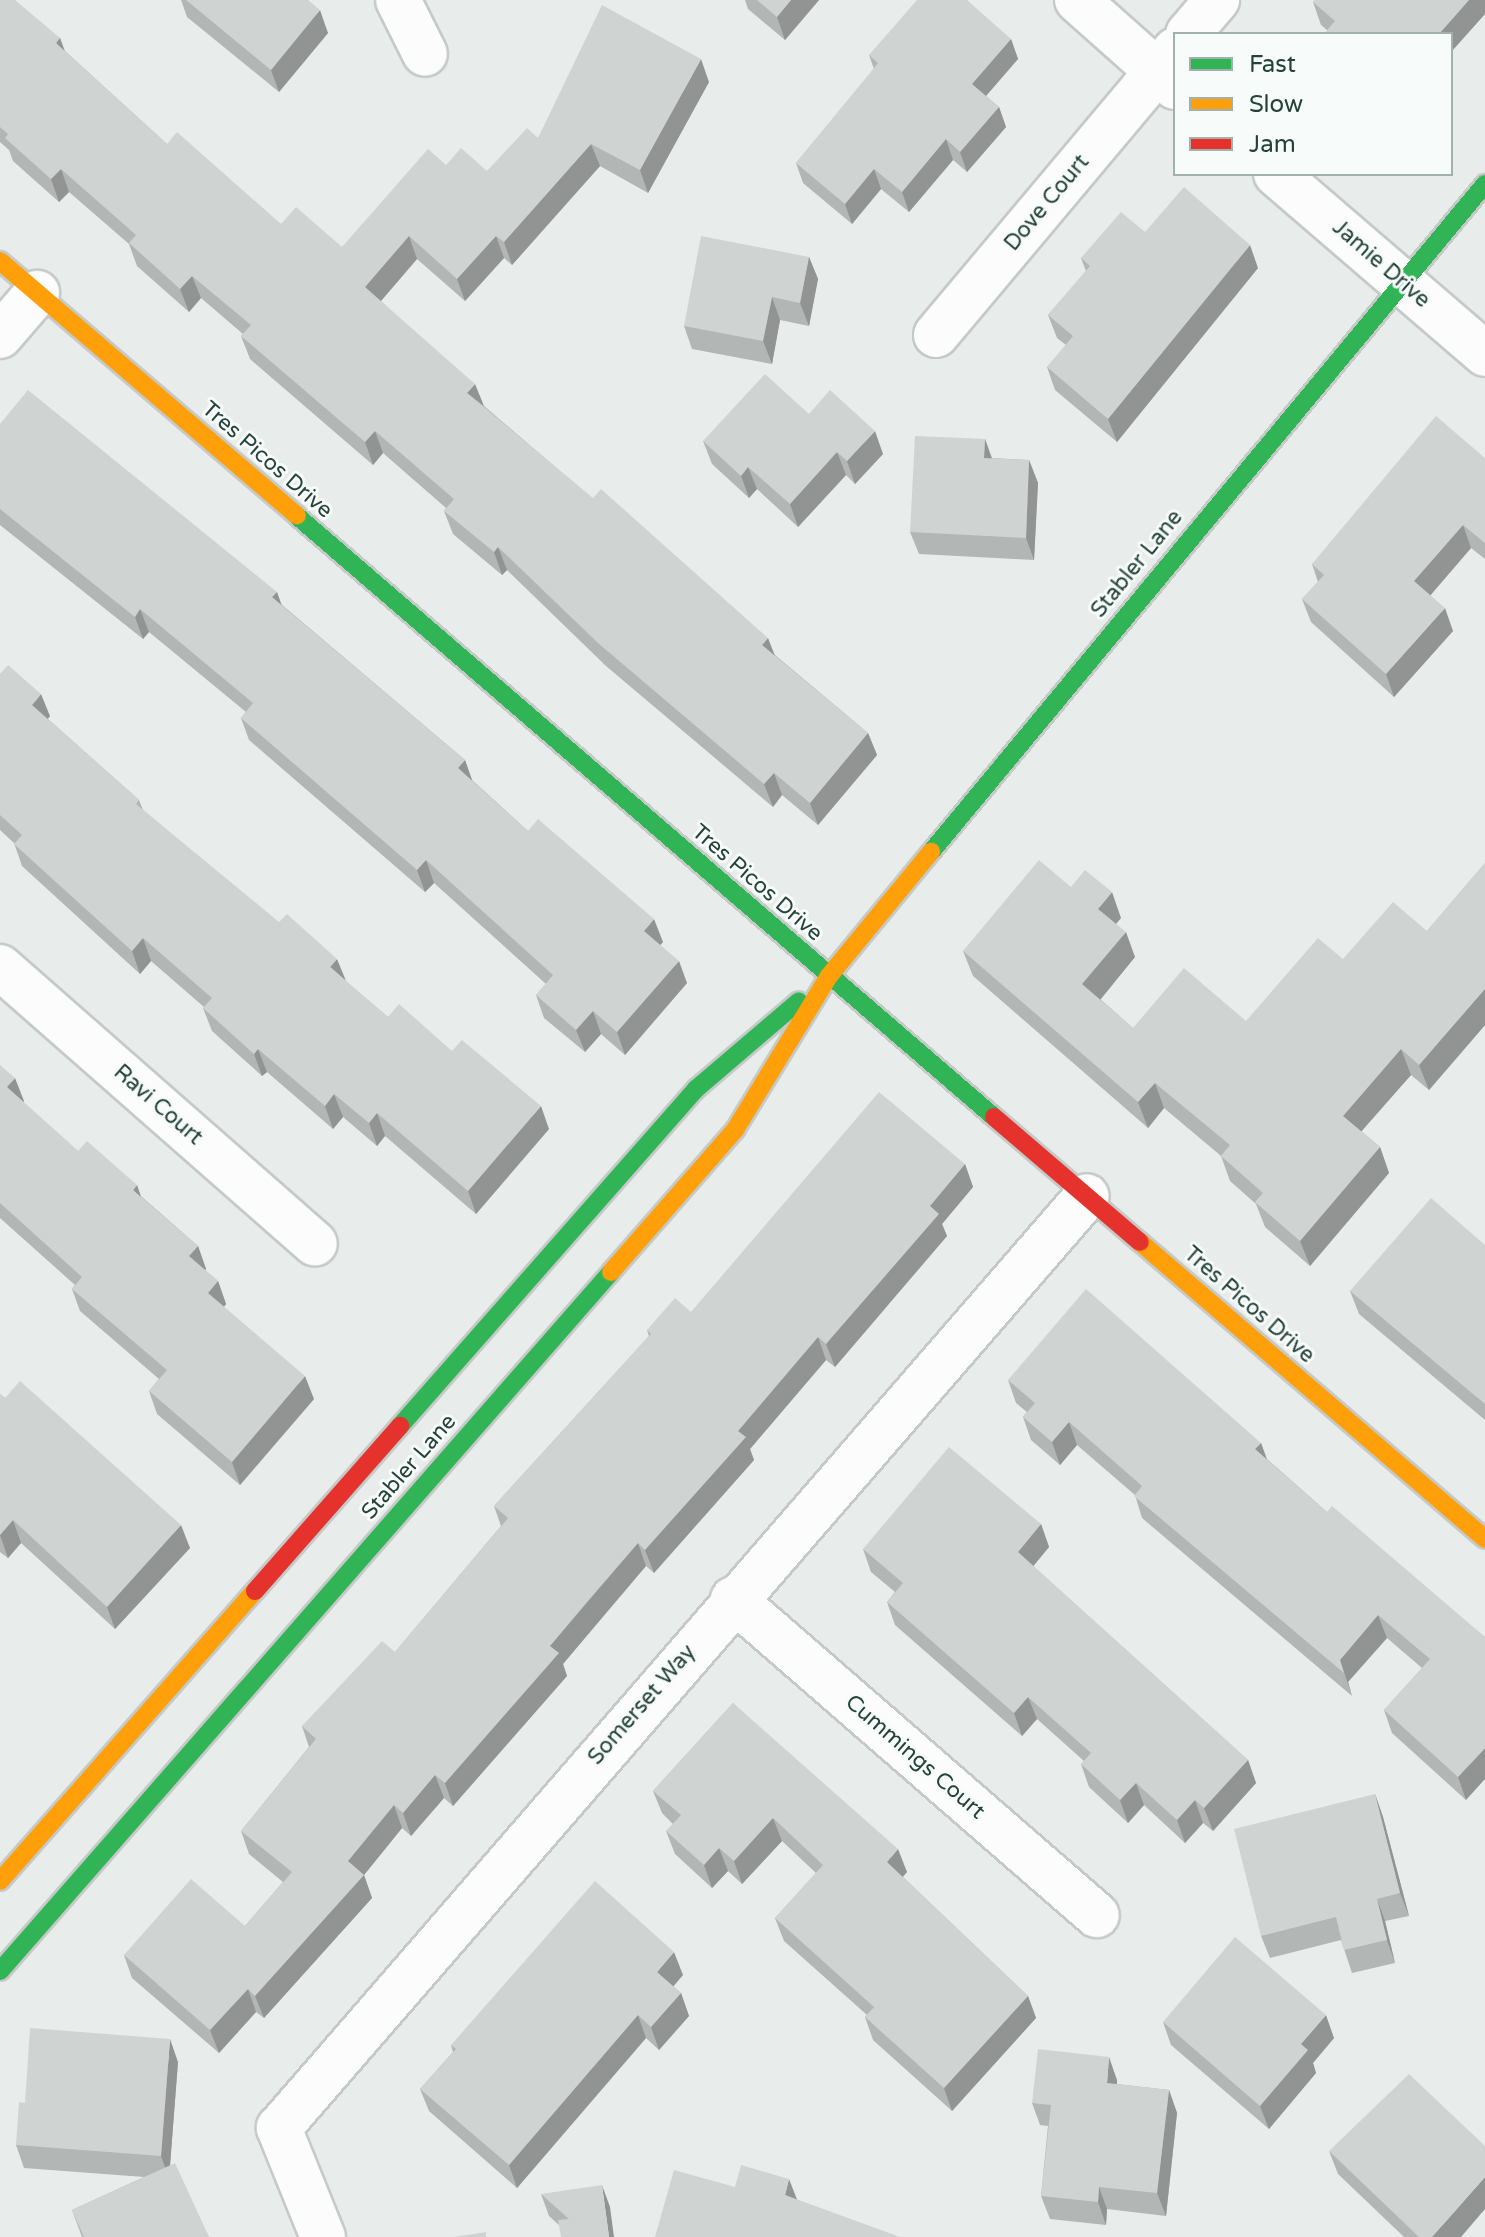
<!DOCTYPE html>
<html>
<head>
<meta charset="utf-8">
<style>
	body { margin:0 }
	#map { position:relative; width:1485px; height:2237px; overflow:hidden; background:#e8edeb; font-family:"Varela Round",sans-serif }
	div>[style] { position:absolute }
	.roads { filter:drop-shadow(2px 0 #c5cac8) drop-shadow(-2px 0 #c5cac8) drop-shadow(0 2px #c5cac8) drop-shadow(0 -2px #c5cac8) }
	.street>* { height:44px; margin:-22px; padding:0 22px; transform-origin:22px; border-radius:22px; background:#fcfcfc }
	.fast>* { height:18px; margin:-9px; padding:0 9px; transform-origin:9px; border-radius:9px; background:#30b455 }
	.slow>* { height:18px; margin:-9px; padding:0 9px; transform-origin:9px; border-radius:9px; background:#ff9f0a }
	.jam>* { height:18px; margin:-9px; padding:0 9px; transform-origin:9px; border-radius:9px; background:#e5322d }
	.wall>* { inset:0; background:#b2b6b5 }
	.shaded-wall>* { inset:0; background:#919493 }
	.building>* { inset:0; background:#cfd4d2 }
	span { translate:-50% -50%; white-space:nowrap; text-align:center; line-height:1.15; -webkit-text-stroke:6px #f7fbf9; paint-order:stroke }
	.street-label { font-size:22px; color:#24423a }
	.legend { position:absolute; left:1173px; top:32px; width:280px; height:144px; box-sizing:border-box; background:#f7fbf9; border:2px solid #a3b1ad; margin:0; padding:10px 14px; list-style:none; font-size:24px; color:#24423a }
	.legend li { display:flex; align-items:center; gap:16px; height:40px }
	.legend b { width:40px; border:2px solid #a3b1ad }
</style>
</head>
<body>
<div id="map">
	<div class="roads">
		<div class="street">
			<i style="left:398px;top:0;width:60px;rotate:63.4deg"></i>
			<i style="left:1077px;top:0;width:131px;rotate:41.6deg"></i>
			<i style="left:1188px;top:34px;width:45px;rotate:-49.5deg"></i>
			<i style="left:1276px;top:174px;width:276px;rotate:40.7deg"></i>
			<i style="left:936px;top:335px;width:372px;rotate:-50deg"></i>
			<i style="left:0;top:336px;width:57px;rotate:-49.3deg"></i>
			<i style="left:0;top:967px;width:419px;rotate:41.3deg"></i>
			<i style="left:733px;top:1599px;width:482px;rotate:41deg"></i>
			<i style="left:323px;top:2237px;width:118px;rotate:-112deg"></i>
			<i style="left:279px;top:2128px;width:1233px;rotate:-49.08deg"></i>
		</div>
		<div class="fast">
			<i style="left:297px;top:516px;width:920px;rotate:40.77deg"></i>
			<i style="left:931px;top:852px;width:868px;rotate:-50.33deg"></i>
			<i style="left:400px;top:1426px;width:449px;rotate:-48.7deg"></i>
			<i style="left:696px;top:1089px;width:135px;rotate:-40.5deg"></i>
			<i style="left:0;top:1971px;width:928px;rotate:-48.84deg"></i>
		</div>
		<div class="slow">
			<i style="left:0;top:261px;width:391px;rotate:40.6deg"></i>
			<i style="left:1140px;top:1242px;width:455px;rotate:40.7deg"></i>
			<i style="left:611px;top:1272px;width:189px;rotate:-48.9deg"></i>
			<i style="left:735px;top:1130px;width:180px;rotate:-58.6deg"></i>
			<i style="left:829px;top:976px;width:161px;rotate:-50.6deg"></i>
			<i style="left:0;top:1881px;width:386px;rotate:-48.7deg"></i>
		</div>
		<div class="jam">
			<i style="left:994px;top:1117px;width:192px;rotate:40.6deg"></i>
			<i style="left:255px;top:1591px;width:220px;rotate:-48.7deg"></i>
		</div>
	</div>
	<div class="wall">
		<i style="clip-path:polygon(0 0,60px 38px,65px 51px,167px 144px,281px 224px,342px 247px,446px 165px,487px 171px,538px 138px,709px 82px,648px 193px,600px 166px,512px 265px,504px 258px,465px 301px,417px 259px,381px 301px,484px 406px,775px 655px,868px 733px,877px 755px,818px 825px,782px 795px,773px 807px,606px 666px,507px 570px,502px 575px,453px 534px,444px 511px,446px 508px,383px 453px,373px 465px,250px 359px,241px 336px,243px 334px,201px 298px,189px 312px,137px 266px,129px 244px,69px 192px,59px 202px,13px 161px,9px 150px,0 142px)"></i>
		<i style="clip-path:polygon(181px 0,308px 0,328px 33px,279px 92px,187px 17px)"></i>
		<i style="clip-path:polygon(745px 0,819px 0,785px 40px,748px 9px)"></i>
		<i style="clip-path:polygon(1485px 0,1485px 14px,1451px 52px,1327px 30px,1321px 25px,1313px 2px)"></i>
		<i style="clip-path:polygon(1011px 39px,1018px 59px,986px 96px,999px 107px,1006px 127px,967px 172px,953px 160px,909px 212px,881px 189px,852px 224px,803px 183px,796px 163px,874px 69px,869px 55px)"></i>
		<i style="clip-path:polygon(1145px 232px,1258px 268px,1117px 442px,1055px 390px,1047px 367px,1066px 345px,1057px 338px,1048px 315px,1086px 271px,1081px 258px)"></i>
		<i style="clip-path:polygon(809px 257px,818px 279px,809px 326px,780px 320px,772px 364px,692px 349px,684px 326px)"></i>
		<i style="clip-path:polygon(809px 414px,883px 454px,855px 484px,846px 475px,798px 527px,757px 489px,749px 498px,712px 464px,703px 441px)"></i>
		<i style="clip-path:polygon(0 424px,277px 592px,281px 604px,465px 760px,472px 780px,528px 831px,663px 942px,660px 945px,687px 983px,625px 1055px,601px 1034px,585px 1052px,544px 1018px,536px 995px,546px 984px,434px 883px,425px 892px,249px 740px,241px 718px,246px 712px,149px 632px,143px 639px,0 525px)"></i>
		<i style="clip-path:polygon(985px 439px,992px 458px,1029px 460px,1038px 483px,1034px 560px,919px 554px,910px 532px)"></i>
		<i style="clip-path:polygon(1485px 458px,1485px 559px,1471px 548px,1430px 595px,1453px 631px,1394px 697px,1311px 622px,1302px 599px,1318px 582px,1312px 564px)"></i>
		<i style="clip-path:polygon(0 674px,50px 716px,48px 719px,139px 800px,143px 810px,388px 1017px,452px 1051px,549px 1129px,476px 1214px,385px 1136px,377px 1146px,343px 1117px,333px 1129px,267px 1072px,262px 1076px,212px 1031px,203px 1008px,204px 1007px,151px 961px,140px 974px,22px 866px,14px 843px,0 830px)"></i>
		<i style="clip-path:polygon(1485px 863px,1485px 1025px,1429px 1090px,1411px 1075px,1361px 1131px,1380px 1147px,1389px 1173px,1310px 1266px,1265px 1227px,1256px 1204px,1230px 1181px,1221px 1156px,1164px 1108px,1148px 1128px,973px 976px,963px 951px,1071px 887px,1121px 918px,1116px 924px,1135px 957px,1100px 999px,1133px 1028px,1246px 1021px,1343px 959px,1427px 931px)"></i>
		<i style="clip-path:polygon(0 1065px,24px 1101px,23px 1102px,78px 1151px,142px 1197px,198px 1246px,206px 1269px,205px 1270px,218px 1281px,226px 1304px,224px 1307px,314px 1399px,240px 1485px,157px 1414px,149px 1391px,159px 1379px,80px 1311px,72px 1289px,75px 1285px,0 1218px)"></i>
		<i style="clip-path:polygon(965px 1164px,973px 1187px,942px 1224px,947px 1236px,835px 1367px,826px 1360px,750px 1449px,754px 1460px,654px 1573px,646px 1566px,594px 1626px,563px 1664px,567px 1676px,453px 1806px,444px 1798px,411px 1836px,402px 1828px,364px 1875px,372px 1898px,264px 2018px,256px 2012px,219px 2053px,132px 1978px,124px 1955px,245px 1926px,283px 1882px,249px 1854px,241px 1831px,309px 1747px,302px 1726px,395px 1652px,501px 1526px,494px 1506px,649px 1336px,647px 1330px,691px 1312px)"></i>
		<i style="clip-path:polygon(1485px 1245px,1485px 1420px,1359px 1314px,1350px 1291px)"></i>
		<i style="clip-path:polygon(1008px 1380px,1261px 1443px,1267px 1459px,1327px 1512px,1485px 1637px,1466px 1800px,1392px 1733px,1384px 1710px,1422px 1668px,1387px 1638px,1348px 1682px,1352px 1696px,1142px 1518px,1135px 1495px,1077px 1445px,1060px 1465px,1031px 1440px,1023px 1417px,1027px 1412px,1016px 1403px)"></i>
		<i style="clip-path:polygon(0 1394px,190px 1548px,115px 1629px,21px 1543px,8px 1558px,0 1552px)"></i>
		<i style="clip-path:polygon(1041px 1524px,1049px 1547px,1033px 1566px,1248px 1760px,1256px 1783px,1213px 1831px,1203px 1823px,1185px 1843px,1144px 1805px,1128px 1823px,1089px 1787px,1081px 1764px,1084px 1761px,1037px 1719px,1022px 1736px,895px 1625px,887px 1602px,895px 1592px,871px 1572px,863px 1549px)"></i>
		<i style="clip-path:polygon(733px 1703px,907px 1872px,903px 1877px,1028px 1996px,1036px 2018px,952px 2111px,873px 2040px,865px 2017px,867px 2015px,784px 1941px,775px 1918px,816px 1873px,782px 1841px,742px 1884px,728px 1871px,712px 1888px,675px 1854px,666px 1831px,673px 1824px,662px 1813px,653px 1791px)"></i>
		<i style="clip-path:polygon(1375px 1794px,1383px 1817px,1409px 1916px,1385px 1921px,1395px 1963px,1352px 1973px,1341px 1940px,1270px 1958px,1261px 1936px)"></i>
		<i style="clip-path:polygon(683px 1975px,673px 1986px,681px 1993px,689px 2016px,659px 2050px,646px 2038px,517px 2188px,429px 2111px,420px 2089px,453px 2052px,451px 2045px)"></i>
		<i style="clip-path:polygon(1163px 2022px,1334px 2038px,1313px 2063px,1316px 2073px,1269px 2129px,1171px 2045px)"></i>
		<i style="clip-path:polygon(178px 2062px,170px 2165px,209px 2237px,82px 2237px,72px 2210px,144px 2177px,24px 2168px,16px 2145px,25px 2103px)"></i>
		<i style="clip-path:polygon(1117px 2080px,1117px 2084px,1169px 2090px,1177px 2113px,1166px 2216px,1107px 2209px,1106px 2225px,1050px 2219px,1041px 2196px,1048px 2126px,1040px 2125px,1032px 2103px)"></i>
		<i style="clip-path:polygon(1329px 2151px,1461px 2237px,1404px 2237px,1338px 2174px)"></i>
		<i style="clip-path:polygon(541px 2194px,610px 2207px,559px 2225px,549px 2216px)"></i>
	</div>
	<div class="shaded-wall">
		<i style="clip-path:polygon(791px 0,819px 0,785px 40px,777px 17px)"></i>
		<i style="clip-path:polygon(1469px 0,1485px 0,1485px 14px,1451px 52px,1451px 34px,1439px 34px)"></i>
		<i style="clip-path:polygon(320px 10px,328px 33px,279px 92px,271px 70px)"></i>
		<i style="clip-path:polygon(60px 38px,68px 61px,56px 43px)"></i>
		<i style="clip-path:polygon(1011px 39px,1018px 59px,979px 104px,972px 84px)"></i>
		<i style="clip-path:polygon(701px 59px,709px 82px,648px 193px,640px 170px)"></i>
		<i style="clip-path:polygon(999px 107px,1006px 127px,967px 172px,960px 152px)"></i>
		<i style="clip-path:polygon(946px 139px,953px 160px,909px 212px,902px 192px)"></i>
		<i style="clip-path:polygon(591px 144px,600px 166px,512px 265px,504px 242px)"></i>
		<i style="clip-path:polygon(61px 169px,69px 192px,59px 202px,51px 179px)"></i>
		<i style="clip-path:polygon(874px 169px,881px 189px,852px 224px,845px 204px)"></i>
		<i style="clip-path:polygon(409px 236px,417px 259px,374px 309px,365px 287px)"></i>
		<i style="clip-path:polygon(496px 236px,504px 258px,465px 301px,457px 279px)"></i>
		<i style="clip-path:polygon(1250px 245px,1258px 268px,1117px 442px,1108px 419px)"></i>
		<i style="clip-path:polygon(809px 257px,818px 279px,809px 326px,800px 303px)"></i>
		<i style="clip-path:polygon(192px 276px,201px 298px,189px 312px,180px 289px)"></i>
		<i style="clip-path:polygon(772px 297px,780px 320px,772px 364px,763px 341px)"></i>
		<i style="clip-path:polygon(475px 384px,484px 406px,467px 393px)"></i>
		<i style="clip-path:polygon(375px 431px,383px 453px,373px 465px,365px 442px)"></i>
		<i style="clip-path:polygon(875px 431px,883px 454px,855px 484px,847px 461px)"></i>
		<i style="clip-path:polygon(985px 439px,993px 462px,984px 458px)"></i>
		<i style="clip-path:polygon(837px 452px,846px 475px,798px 527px,790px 504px)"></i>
		<i style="clip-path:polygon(1029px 460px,1038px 483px,1034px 560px,1026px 538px)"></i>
		<i style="clip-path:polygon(748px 467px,757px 489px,749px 498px,741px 476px)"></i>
		<i style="clip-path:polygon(1463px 525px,1471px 548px,1423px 604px,1414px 581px)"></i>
		<i style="clip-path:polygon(498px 547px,507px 570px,502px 575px,494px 552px)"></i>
		<i style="clip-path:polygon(277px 592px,285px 615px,272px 597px)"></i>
		<i style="clip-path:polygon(1445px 608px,1453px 631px,1394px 697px,1386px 674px)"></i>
		<i style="clip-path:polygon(140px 609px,149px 632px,143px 639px,135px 617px)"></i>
		<i style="clip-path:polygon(768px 638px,777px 661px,762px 645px)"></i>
		<i style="clip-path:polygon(41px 694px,50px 716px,40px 727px,32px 705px)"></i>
		<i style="clip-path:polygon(868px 733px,877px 755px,818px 825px,810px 803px)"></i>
		<i style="clip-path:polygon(465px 760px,473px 783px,458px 768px)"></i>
		<i style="clip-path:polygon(774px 773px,782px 795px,773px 807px,764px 784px)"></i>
		<i style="clip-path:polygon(426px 860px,434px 883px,425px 892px,417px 870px)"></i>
		<i style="clip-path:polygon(1112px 892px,1121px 918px,1107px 934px,1098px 909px)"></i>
		<i style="clip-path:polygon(654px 919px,663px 942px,652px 954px,644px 931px)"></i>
		<i style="clip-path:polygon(1126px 932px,1135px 957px,1092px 1010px,1082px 984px)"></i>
		<i style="clip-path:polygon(143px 938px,151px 961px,140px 974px,132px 951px)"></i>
		<i style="clip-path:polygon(337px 959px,346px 981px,330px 967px)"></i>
		<i style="clip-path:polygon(679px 961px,687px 983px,625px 1055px,617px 1032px)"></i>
		<i style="clip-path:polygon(1485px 989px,1485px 1025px,1429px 1090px,1419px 1065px)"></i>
		<i style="clip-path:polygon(593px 1011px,601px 1034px,585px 1052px,576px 1030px)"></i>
		<i style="clip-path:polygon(258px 1049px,267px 1072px,262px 1076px,254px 1054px)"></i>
		<i style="clip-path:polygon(1401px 1049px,1411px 1075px,1353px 1141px,1343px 1116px)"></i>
		<i style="clip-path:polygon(15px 1078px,24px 1101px,16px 1110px,7px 1087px)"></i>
		<i style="clip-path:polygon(1155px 1083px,1164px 1108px,1148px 1128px,1138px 1102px)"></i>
		<i style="clip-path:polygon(334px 1094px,343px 1117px,333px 1129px,325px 1106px)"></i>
		<i style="clip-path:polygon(541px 1106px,549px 1129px,476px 1214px,468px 1191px)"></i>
		<i style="clip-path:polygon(377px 1113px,385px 1136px,377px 1146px,369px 1123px)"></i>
		<i style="clip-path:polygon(1380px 1147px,1389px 1173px,1310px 1266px,1300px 1241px)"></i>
		<i style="clip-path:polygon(965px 1164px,973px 1187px,942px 1224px,947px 1236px,835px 1367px,826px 1344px,930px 1206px)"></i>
		<i style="clip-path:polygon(137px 1185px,145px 1208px,133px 1190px)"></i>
		<i style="clip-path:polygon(198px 1246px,206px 1269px,198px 1279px,189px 1256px)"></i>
		<i style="clip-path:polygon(218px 1281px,226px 1304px,216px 1316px,208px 1293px)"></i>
		<i style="clip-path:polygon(818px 1337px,826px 1360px,750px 1449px,754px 1460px,654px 1573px,645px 1550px,738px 1431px)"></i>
		<i style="clip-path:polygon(305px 1376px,314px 1399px,240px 1485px,232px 1462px)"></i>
		<i style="clip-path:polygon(1069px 1422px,1077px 1445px,1060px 1465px,1052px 1442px)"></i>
		<i style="clip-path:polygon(1261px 1443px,1269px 1466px,1255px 1449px)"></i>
		<i style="clip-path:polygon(13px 1520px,21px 1543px,8px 1558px,0 1535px)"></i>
		<i style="clip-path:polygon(1041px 1524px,1049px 1547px,1026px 1575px,1018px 1552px)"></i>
		<i style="clip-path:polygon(181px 1525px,190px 1548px,115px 1629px,107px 1607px)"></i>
		<i style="clip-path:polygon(638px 1543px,646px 1566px,563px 1664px,567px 1676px,453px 1806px,445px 1783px,550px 1646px)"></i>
		<i style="clip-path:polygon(1378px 1615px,1387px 1638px,1348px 1682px,1352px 1696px,1340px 1660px)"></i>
		<i style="clip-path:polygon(1028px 1697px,1037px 1719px,1022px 1736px,1014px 1713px)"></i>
		<i style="clip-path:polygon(1485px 1748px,1485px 1779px,1466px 1800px,1458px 1777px)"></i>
		<i style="clip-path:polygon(1248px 1760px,1256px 1783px,1213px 1831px,1204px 1808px)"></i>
		<i style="clip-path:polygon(435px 1775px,444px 1798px,411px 1836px,403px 1813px)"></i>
		<i style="clip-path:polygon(1136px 1783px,1144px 1805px,1128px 1823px,1120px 1800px)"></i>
		<i style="clip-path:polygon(1375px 1794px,1383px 1817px,1409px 1916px,1400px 1893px)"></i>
		<i style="clip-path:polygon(1195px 1800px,1203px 1823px,1185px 1843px,1177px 1820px)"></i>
		<i style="clip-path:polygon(394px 1805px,402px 1828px,364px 1875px,372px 1898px,264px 2018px,255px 1996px,348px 1861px)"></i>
		<i style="clip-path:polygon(773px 1818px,782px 1841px,742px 1884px,734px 1861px)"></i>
		<i style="clip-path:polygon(719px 1848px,728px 1871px,712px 1888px,704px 1865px)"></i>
		<i style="clip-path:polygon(898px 1849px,907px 1872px,895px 1885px,887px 1862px)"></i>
		<i style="clip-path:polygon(1377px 1899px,1385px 1921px,1395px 1963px,1387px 1940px)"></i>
		<i style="clip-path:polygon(674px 1952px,683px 1975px,666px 1995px,657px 1972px)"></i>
		<i style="clip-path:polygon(248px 1989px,256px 2012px,219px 2053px,210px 2030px)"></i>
		<i style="clip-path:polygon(681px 1993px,689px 2016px,659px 2050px,651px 2027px)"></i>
		<i style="clip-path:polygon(1028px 1996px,1036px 2018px,952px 2111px,944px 2088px)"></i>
		<i style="clip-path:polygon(638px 2015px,646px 2038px,517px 2188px,509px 2165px)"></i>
		<i style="clip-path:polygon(1326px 2015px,1334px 2038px,1313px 2063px,1316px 2073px,1269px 2129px,1260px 2106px,1301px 2044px)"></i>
		<i style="clip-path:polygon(170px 2039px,178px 2062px,169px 2179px,161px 2156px)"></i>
		<i style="clip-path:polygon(1109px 2057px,1117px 2080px,1115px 2106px,1107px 2083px)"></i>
		<i style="clip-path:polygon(1169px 2090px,1177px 2113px,1166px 2216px,1157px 2193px)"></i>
		<i style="clip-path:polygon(1485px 2177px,1485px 2209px,1461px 2237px,1432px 2237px)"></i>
		<i style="clip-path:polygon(789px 2179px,798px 2202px,785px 2195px)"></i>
		<i style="clip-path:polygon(602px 2185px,610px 2207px,614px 2237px,609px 2237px)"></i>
		<i style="clip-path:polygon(1099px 2187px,1107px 2209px,1106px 2225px,1098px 2202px)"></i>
	</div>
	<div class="building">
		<i style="clip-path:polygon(0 0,15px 0,60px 38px,56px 43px,167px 144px,177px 132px,281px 224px,296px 207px,342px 247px,428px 149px,446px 165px,461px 148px,487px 171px,527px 128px,538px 138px,602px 5px,701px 59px,640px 170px,591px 144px,504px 242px,496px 236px,457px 279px,409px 236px,365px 287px,475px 384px,467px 393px,593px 498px,601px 489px,768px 638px,762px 645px,868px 733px,810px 803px,774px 773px,764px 784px,598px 643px,498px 547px,494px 552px,444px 511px,454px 499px,375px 431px,365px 442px,241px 336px,251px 325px,192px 276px,180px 289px,129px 243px,136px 235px,61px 169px,51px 179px,5px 138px,8px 134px,0 127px)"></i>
		<i style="clip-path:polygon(186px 0,308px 0,320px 10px,271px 70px)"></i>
		<i style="clip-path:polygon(757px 0,791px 0,777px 17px)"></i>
		<i style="clip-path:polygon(917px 0,967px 0,1011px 39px,972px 84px,999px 107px,960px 152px,946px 139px,902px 192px,874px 169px,845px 204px,796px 163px,878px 63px,869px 55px)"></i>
		<i style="clip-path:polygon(1314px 0,1469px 0,1439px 34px,1324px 34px,1335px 21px,1313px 2px)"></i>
		<i style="clip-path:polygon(1184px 187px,1250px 245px,1108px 419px,1047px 367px,1073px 336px,1048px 315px,1090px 266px,1081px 258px,1121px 212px,1145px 232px)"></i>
		<i style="clip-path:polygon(701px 236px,809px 257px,800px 303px,772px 297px,763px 341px,684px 326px)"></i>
		<i style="clip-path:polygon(765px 374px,809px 414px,830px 390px,875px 431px,847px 461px,837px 452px,790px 504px,748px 467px,741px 476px,703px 441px)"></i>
		<i style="clip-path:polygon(28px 390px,277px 592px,272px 597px,465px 760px,458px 768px,528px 831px,538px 819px,654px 919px,644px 931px,679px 961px,617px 1032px,593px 1011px,576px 1030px,536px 995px,553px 975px,426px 860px,417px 870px,241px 718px,253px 703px,140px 609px,135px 617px,0 509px,0 424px)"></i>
		<i style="clip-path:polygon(1436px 416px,1485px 458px,1485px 543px,1463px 525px,1414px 581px,1445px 608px,1386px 674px,1302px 599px,1324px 575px,1312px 564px)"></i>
		<i style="clip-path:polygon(915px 436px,985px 439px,984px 458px,1029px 460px,1026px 538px,910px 532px)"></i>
		<i style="clip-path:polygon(8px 665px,41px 694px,32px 705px,139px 800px,136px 804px,279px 922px,287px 914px,337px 959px,330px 967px,388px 1017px,399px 1004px,452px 1051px,462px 1040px,541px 1106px,468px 1191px,377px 1113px,369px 1123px,334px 1094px,325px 1106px,258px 1049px,254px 1054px,203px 1008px,212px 998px,143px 938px,132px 951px,14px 844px,22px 835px,0 815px,0 674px)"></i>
		<i style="clip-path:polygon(1039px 860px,1071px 887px,1085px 870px,1112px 892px,1098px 909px,1126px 932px,1082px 984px,1133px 1028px,1184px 968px,1246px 1021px,1318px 938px,1343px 959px,1393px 902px,1427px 931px,1485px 863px,1485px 989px,1419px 1065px,1401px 1049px,1343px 1116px,1380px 1147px,1300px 1241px,1255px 1202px,1263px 1193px,1221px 1156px,1230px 1145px,1155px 1083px,1138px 1102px,963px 951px)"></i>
		<i style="clip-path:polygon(0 1065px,15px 1078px,7px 1087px,78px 1151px,87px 1141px,137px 1185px,133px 1190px,198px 1246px,189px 1256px,218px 1281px,208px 1293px,305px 1376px,232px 1462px,149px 1391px,167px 1370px,72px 1289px,82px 1277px,0 1203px)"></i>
		<i style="clip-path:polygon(879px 1092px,965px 1164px,930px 1206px,939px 1214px,826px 1344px,818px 1337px,738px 1431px,746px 1437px,645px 1550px,638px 1543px,586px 1603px,550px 1646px,559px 1653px,445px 1783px,435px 1775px,403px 1813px,394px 1805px,348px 1861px,364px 1875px,255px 1996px,248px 1989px,210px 2030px,124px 1955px,191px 1879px,245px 1926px,292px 1872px,241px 1831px,316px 1739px,302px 1726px,382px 1641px,395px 1652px,508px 1518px,494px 1506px,651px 1334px,647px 1330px,675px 1298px,691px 1312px)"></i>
		<i style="clip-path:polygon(1431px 1198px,1485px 1245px,1485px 1404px,1350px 1291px)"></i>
		<i style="clip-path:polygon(1086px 1289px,1261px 1443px,1255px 1449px,1327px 1512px,1332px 1506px,1485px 1637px,1485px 1748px,1458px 1777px,1384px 1710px,1430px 1659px,1378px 1615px,1340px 1660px,1344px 1673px,1134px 1496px,1142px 1486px,1069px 1422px,1052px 1442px,1023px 1417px,1035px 1403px,1008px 1380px)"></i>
		<i style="clip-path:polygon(20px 1381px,181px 1525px,107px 1607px,13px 1520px,0 1535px,0 1394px,5px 1398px)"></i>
		<i style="clip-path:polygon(949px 1447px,1041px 1524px,1018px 1552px,1248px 1760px,1204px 1808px,1195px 1800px,1177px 1820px,1136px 1783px,1120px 1800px,1081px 1764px,1091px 1753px,1028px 1697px,1014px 1713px,887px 1602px,903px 1583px,863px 1549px)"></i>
		<i style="clip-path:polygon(733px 1703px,898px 1849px,887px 1862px,1028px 1996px,944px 2088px,865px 2017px,874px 2007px,775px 1918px,823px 1865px,773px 1818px,734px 1861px,719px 1848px,704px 1865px,666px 1831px,681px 1815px,653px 1791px)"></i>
		<i style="clip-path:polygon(1375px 1794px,1400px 1893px,1377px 1899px,1387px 1940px,1344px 1950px,1336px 1917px,1261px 1936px,1234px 1829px)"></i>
		<i style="clip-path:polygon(595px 1881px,674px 1952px,657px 1972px,681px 1993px,651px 2027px,638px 2015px,509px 2165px,420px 2089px,456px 2049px,451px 2045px)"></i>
		<i style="clip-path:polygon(1235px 1937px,1326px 2015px,1301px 2044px,1308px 2050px,1260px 2106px,1163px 2022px)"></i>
		<i style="clip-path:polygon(30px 2028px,170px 2039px,161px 2156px,16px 2145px,19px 2102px,25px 2103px)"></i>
		<i style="clip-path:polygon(1038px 2049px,1109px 2057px,1107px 2083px,1169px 2090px,1157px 2193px,1099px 2187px,1098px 2202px,1041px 2196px,1051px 2105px,1032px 2103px)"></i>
		<i style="clip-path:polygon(1409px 2074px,1485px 2146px,1485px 2177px,1432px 2237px,1419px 2237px,1329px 2151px)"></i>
		<i style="clip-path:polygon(175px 2163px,209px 2237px,84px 2237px,72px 2210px)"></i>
		<i style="clip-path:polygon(741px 2165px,789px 2179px,785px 2195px,900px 2237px,655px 2237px,674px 2170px,735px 2187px)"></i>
		<i style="clip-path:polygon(602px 2185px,609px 2237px,561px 2237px,558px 2220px,569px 2219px,541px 2194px)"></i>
		<i style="clip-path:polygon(486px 2232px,486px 2237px,454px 2237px)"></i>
	</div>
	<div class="street-label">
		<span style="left:1047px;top:203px;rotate:-50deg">Dove Court</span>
		<span style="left:1381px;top:264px;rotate:41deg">Jamie Drive</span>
		<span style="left:267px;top:460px;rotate:41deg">Tres Picos Drive</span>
		<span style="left:1137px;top:564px;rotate:-51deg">Stabler Lane</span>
		<span style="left:757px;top:883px;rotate:41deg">Tres Picos Drive</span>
		<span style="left:158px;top:1105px;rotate:41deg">Ravi Court</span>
		<span style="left:1249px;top:1305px;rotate:41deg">Tres Picos Drive</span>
		<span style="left:409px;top:1467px;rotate:-49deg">Stabler Lane</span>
		<span style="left:642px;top:1705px;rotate:-49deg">Somerset Way</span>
		<span style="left:915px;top:1757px;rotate:41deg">Cummings Court</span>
	</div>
	<ul class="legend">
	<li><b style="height:10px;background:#30b455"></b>Fast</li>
	<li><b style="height:10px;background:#ff9f0a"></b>Slow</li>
	<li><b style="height:10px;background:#e5322d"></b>Jam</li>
	</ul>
</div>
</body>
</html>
